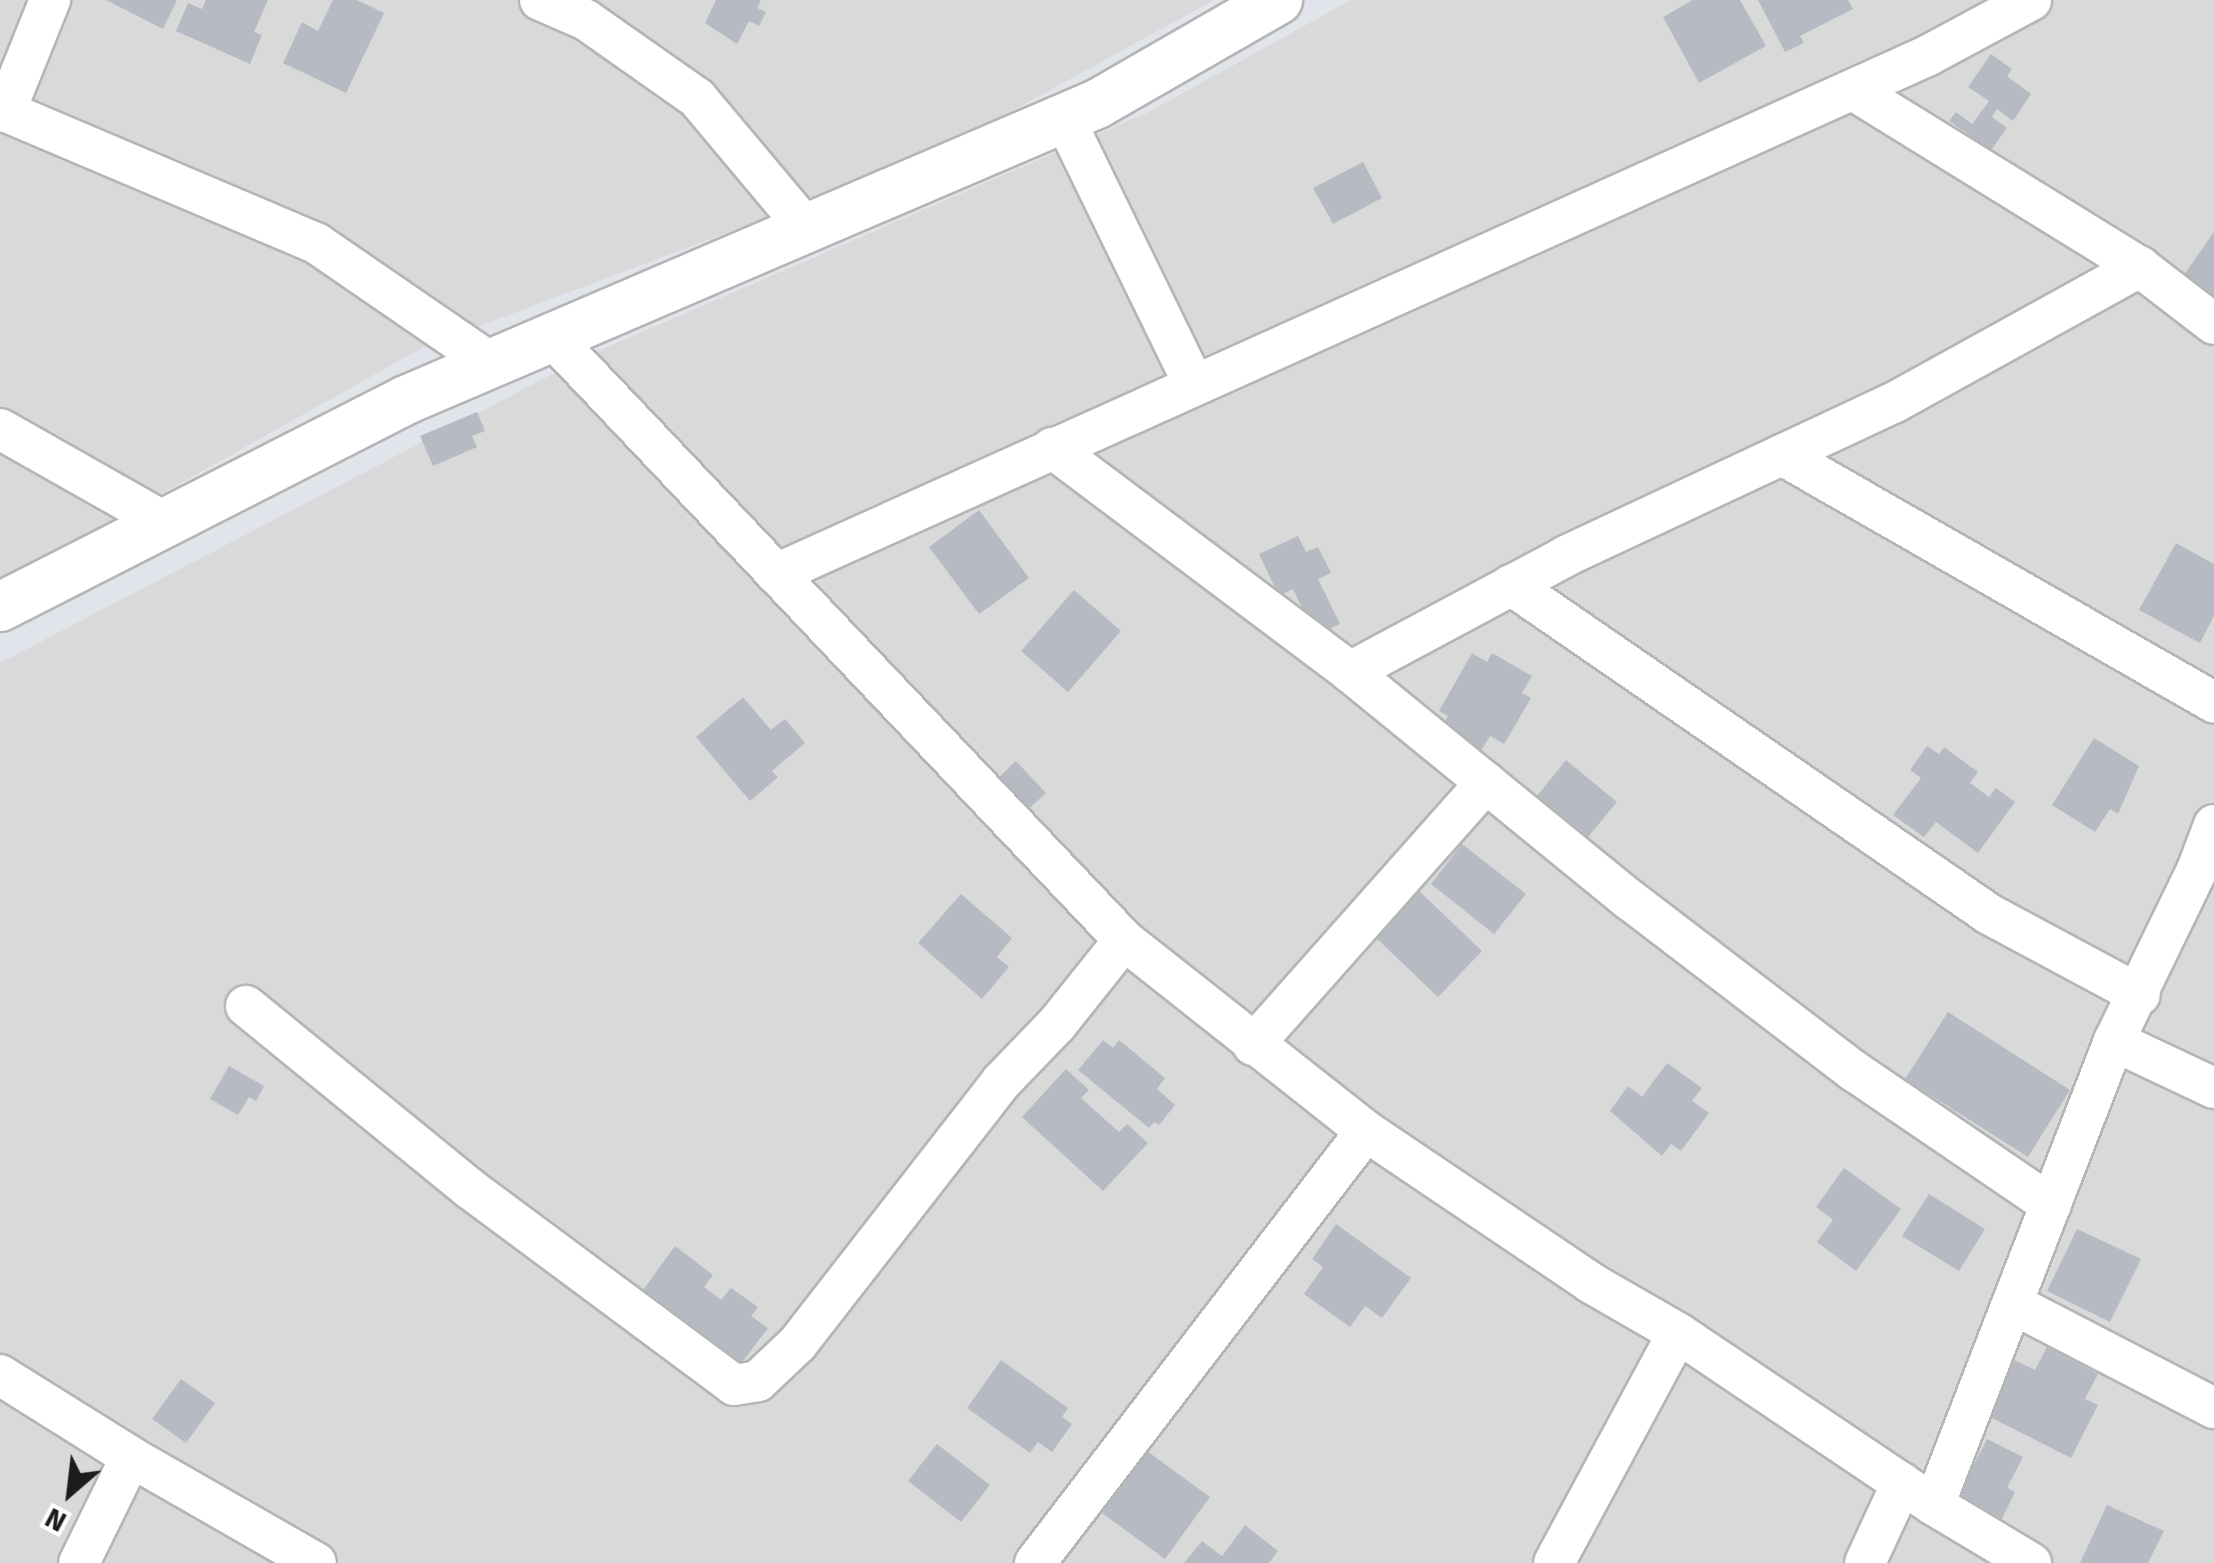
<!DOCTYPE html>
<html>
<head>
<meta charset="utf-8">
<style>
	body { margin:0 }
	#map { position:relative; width:2214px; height:1563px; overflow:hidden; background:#e2e4ec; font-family:"Fira Sans",sans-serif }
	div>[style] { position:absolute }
	.residential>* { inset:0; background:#d9d9da }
	.building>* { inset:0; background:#b6bbc3 }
	.roads { filter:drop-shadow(2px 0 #b5b5b5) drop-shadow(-2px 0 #b5b5b5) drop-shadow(0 2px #b5b5b5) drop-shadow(0 -2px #b5b5b5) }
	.minor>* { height:40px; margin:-20px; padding:0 20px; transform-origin:20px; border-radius:20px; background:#fff }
	.tertiary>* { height:48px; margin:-24px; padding:0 24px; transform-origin:24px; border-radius:24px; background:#fff }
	span { translate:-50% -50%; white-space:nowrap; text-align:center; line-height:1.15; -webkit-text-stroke:8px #fff; paint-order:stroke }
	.north { position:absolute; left:20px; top:1443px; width:100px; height:100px; -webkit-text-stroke:8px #fff; paint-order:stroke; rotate:208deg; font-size:28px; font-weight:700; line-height:40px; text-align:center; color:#1c1c1c }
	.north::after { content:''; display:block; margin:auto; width:35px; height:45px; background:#1c1c1c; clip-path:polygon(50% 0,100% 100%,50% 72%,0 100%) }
</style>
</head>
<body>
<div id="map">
	<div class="residential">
		<i style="clip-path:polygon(0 0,1214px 0,930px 156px,424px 347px,0 584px)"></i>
		<i style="clip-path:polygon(1351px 0,2214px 0,2214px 1563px,0 1563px,0 663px,589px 355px,1149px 112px)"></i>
	</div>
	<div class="building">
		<i style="clip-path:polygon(106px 0,177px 0,163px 29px)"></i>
		<i style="clip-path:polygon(206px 0,268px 0,254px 32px,262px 35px,250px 64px,176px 31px,188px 3px,202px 9px)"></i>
		<i style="clip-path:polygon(333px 0,357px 0,384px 13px,346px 93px,283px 63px,302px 22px,318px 31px)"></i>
		<i style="clip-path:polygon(716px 0,761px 0,757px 8px,766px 12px,759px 26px,749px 21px,737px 44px,705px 23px)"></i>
		<i style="clip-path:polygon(1693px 0,1740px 0,1766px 46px,1699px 83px,1663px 17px)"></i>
		<i style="clip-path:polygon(1758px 0,1848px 0,1853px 9px,1800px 36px,1804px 43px,1785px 52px)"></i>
		<i style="clip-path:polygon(1991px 54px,2012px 69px,2007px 76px,2031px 94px,2013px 121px,1997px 109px,1992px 117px,2007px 128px,1991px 150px,1949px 121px,1956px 112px,1972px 124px,1989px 101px,1968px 87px)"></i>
		<i style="clip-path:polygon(1363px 162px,1382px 198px,1333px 224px,1313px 188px)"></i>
		<i style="clip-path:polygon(2214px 232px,2214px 307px,2179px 282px)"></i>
		<i style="clip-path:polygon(477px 412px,485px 431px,472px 436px,477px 447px,433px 466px,420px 436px)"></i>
		<i style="clip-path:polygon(979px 510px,1029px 578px,979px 614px,929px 547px)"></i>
		<i style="clip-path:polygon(1298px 536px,1306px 552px,1318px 547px,1331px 573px,1318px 579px,1340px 624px,1315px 636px,1293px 589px,1279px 596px,1259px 554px)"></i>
		<i style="clip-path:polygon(2176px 543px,2214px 564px,2214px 616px,2200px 643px,2139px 610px)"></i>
		<i style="clip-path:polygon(1074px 590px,1121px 631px,1068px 692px,1021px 651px)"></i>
		<i style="clip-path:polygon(1472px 653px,1487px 662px,1492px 653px,1532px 676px,1522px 693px,1531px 698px,1504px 744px,1490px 736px,1476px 759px,1436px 736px,1448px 716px,1439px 711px)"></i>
		<i style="clip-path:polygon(743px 697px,771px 730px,785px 719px,805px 743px,772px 771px,778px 777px,750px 801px,696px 737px)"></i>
		<i style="clip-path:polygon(2094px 738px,2139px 766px,2118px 814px,2110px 809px,2095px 832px,2052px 805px)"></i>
		<i style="clip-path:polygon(1927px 746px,1939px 754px,1944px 747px,1978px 772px,1970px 783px,1989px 797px,1996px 788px,2015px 802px,1978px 853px,1936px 822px,1924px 837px,1893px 815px,1921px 778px,1910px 770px)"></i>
		<i style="clip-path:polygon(1566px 760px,1617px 802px,1578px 849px,1528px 807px)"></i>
		<i style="clip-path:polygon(1016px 761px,1046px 793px,1023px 814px,994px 782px)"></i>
		<i style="clip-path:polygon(1462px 844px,1526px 894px,1494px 934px,1431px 884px)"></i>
		<i style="clip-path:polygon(1415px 887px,1482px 951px,1438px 997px,1371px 933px)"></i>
		<i style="clip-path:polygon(961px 894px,1012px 938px,997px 957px,1009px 967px,982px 999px,918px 943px)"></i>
		<i style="clip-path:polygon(1948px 1012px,2070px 1090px,2028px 1157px,1905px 1079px)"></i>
		<i style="clip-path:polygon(1103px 1040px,1113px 1048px,1119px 1040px,1165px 1078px,1157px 1089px,1175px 1105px,1159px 1125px,1154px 1122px,1149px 1128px,1078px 1070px)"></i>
		<i style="clip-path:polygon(1667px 1063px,1702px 1088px,1692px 1101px,1709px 1113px,1681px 1151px,1671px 1144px,1662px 1156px,1610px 1111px,1628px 1086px,1642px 1097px)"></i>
		<i style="clip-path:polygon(229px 1066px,264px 1086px,256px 1101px,249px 1097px,238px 1115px,210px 1099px)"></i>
		<i style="clip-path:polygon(1066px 1069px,1089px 1090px,1081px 1098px,1119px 1132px,1127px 1124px,1148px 1143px,1103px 1191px,1022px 1117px)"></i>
		<i style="clip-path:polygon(1844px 1168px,1901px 1209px,1856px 1271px,1817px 1242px,1833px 1220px,1816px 1207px)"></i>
		<i style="clip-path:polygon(1929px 1194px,1985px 1229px,1959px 1271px,1902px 1236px)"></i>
		<i style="clip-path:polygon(1336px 1224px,1411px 1278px,1382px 1318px,1365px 1306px,1350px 1327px,1304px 1294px,1323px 1267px,1312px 1259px)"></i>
		<i style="clip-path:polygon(2077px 1229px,2141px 1259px,2110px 1322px,2047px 1291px)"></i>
		<i style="clip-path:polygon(675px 1246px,713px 1275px,704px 1287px,721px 1300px,731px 1288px,758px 1307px,751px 1316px,768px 1328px,731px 1377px,633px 1304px)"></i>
		<i style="clip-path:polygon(2047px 1347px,2098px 1374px,2085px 1399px,2098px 1405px,2071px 1458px,1984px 1414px,2012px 1359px,2035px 1370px)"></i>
		<i style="clip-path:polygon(1001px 1360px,1068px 1408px,1062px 1417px,1072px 1424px,1052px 1452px,1038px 1442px,1030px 1453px,967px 1408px)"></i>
		<i style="clip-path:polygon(181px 1379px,215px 1403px,186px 1443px,152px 1419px)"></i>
		<i style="clip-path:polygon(1987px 1439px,2023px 1457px,2007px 1488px,2015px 1492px,1997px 1529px,1953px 1507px)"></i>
		<i style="clip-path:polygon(937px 1444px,990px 1485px,961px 1522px,908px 1481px)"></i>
		<i style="clip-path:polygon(1147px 1451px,1210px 1497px,1165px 1559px,1102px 1513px)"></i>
		<i style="clip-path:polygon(2107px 1505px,2164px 1531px,2148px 1563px,2080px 1563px)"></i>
		<i style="clip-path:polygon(1245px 1525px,1278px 1551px,1269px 1563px,1184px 1563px,1202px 1541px,1222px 1556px)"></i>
	</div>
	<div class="roads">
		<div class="minor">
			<i style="left:540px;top:0;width:50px;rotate:23.5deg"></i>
			<i style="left:586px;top:20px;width:136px;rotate:35.1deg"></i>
			<i style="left:697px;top:98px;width:171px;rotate:50deg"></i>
			<i style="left:1853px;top:90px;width:337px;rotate:31.7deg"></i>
			<i style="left:2140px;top:267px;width:93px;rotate:37.6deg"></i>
			<i style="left:0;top:109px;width:343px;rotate:23deg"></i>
			<i style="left:316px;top:243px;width:214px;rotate:34.5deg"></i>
			<i style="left:5px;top:112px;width:121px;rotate:-68.1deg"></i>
			<i style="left:1064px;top:118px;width:296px;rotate:64deg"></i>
			<i style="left:552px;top:337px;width:831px;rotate:46.51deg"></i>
			<i style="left:1124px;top:940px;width:308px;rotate:38.3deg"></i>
			<i style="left:1366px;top:1131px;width:272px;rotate:34deg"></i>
			<i style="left:1591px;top:1283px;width:100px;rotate:29.9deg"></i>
			<i style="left:1678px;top:1333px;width:308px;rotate:33.9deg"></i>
			<i style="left:1934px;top:1505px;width:113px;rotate:30.9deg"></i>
			<i style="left:0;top:429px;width:191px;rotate:29.5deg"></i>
			<i style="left:1052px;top:448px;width:373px;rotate:36.9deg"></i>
			<i style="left:1350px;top:672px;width:361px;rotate:39.2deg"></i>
			<i style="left:1630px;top:900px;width:282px;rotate:37.4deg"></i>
			<i style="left:1854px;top:1071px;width:238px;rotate:34.2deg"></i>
			<i style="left:1782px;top:455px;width:498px;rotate:29.8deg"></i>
			<i style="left:776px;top:574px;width:1264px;rotate:-24.23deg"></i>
			<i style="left:1929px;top:55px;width:116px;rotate:-28.3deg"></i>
			<i style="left:1511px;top:585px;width:580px;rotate:34.54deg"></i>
			<i style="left:1989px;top:914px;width:171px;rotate:28.2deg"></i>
			<i style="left:1350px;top:672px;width:245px;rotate:-28.2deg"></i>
			<i style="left:1566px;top:556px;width:363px;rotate:-25.1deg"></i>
			<i style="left:1895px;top:402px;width:280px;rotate:-28.9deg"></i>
			<i style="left:246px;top:1006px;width:288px;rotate:39.2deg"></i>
			<i style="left:469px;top:1188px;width:330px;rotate:36.6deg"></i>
			<i style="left:734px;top:1385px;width:24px;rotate:-9deg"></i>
			<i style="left:758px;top:1381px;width:55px;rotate:-43.5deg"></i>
			<i style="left:798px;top:1343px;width:331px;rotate:-52.1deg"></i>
			<i style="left:1001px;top:1082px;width:81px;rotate:-46deg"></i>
			<i style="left:1057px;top:1024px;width:107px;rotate:-51.4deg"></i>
			<i style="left:2114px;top:1041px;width:110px;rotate:25.2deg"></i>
			<i style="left:1253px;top:1045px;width:351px;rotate:-48.4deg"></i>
			<i style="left:2013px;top:1304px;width:226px;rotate:27.4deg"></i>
			<i style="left:0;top:1375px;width:155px;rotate:32deg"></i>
			<i style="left:131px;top:1457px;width:213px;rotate:29.8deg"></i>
			<i style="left:1934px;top:1505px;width:498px;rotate:-68.8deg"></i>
			<i style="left:2114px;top:1041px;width:190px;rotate:-64.1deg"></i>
			<i style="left:2197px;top:870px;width:48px;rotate:-69.3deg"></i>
			<i style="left:79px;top:1563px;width:118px;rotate:-63.9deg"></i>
			<i style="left:1035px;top:1563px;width:544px;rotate:-52.54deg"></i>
			<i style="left:1554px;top:1563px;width:261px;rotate:-61.7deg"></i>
			<i style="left:1865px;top:1563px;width:88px;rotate:-65.2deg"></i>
		</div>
		<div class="tertiary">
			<i style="left:0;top:607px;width:456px;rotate:-27deg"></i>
			<i style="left:406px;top:400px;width:752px;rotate:-23.19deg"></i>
			<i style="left:1097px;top:104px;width:209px;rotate:-29.9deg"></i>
		</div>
	</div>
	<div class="north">N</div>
</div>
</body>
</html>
